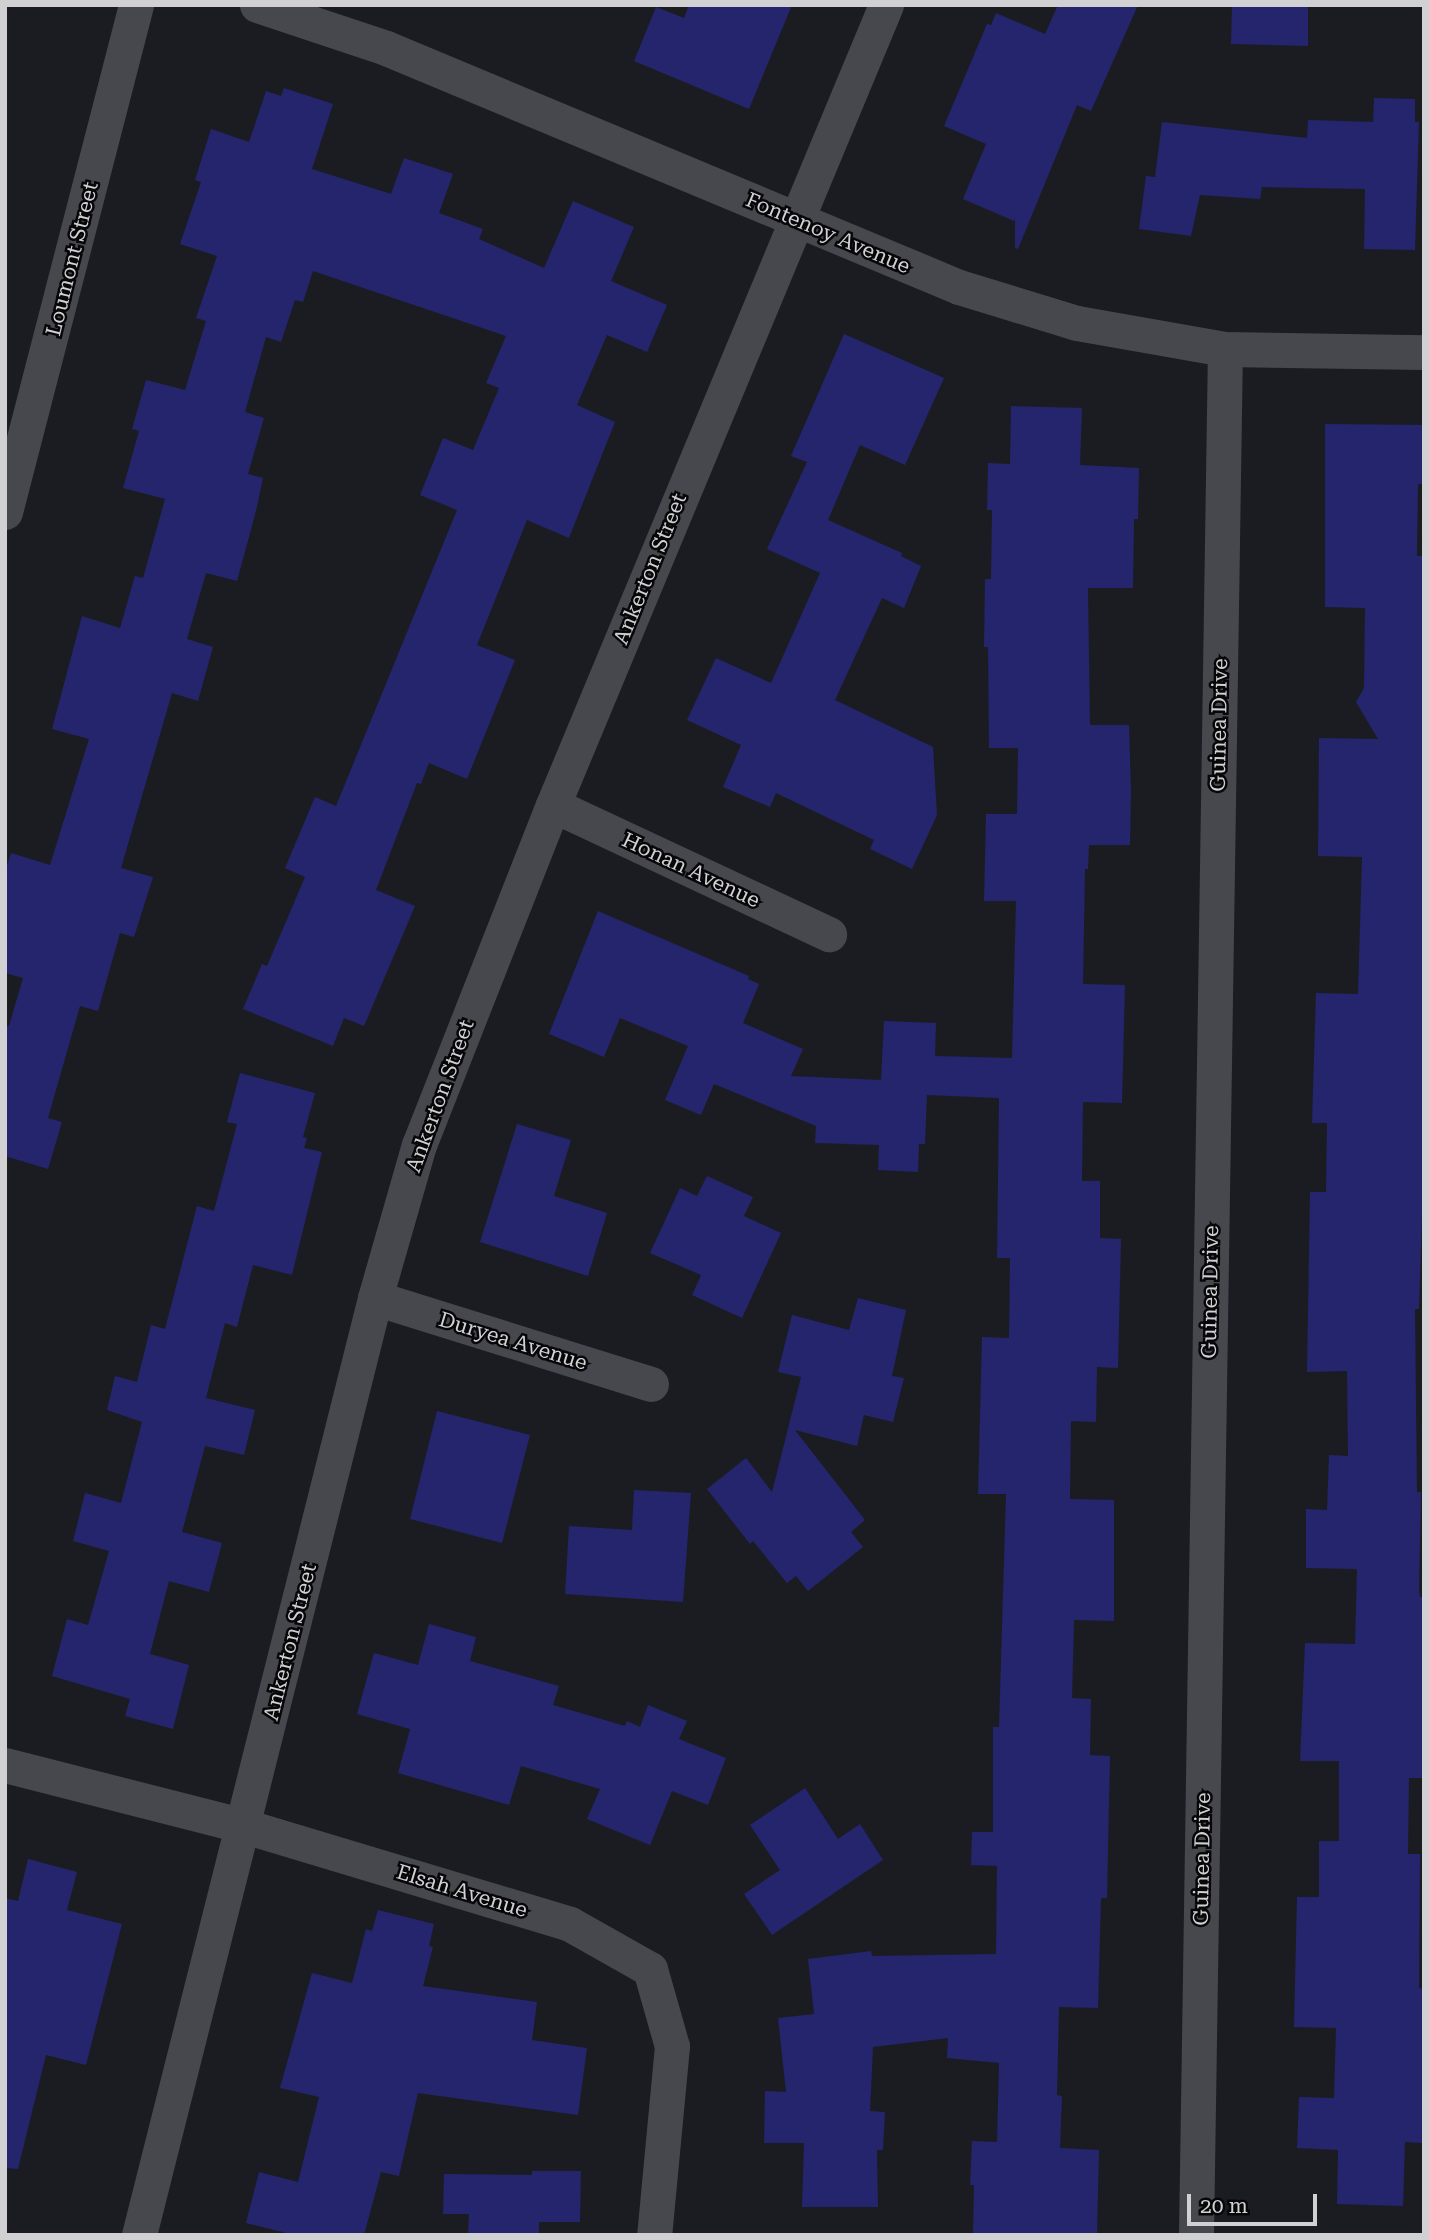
<!DOCTYPE html>
<html>
<head>
<meta charset="utf-8">
<style>
	body { margin:0 }
	#map { position:relative; width:1429px; height:2240px; overflow:hidden; background:#1b1c21; font-family:"Roboto Serif",serif }
	div>[style] { position:absolute }
	.building>* { inset:0; background:#24256d }
	.street>* { height:35px; margin:-17.5px; padding:0 17.5px; transform-origin:17.5px; border-radius:17.5px; background:#47484d }
	span { translate:-50% -50%; white-space:nowrap; text-align:center; line-height:1.15; -webkit-text-stroke:5px #070709; paint-order:stroke }
	.street-label { font-size:21px; color:#d1d1d4 }
	.frame { position:absolute; inset:0; border:7px solid #d1d1d4; pointer-events:none }
	.scale { position:absolute; left:1187px; top:2194px; width:130px; height:32px; box-sizing:border-box; border:4px solid #d1d1d4; border-top:0; padding-left:9px; font-size:21px; line-height:24px; white-space:nowrap; color:#d1d1d4; -webkit-text-stroke:5px #070709; paint-order:stroke }
</style>
</head>
<body>
<div id="map">
	<div class="building">
		<i style="clip-path:polygon(689px 5px,792px 5px,749px 109px,634px 61px,656px 7px,684px 18px)"></i>
		<i style="clip-path:polygon(1058px 5px,1138px 5px,1091px 111px,1077px 105px,1018px 249px,1015px 248px,1015px 218px,1014px 221px,963px 199px,986px 144px,944px 126px,987px 24px,991px 25px,996px 13px,1045px 34px)"></i>
		<i style="clip-path:polygon(1232px 5px,1308px 5px,1308px 46px,1231px 44px)"></i>
		<i style="clip-path:polygon(284px 88px,333px 104px,312px 169px,391px 194px,404px 158px,453px 174px,439px 213px,483px 229px,479px 239px,544px 268px,573px 201px,634px 227px,611px 281px,667px 305px,647px 352px,607px 335px,577px 405px,615px 422px,569px 538px,527px 520px,477px 645px,515px 660px,467px 779px,429px 763px,421px 784px,417px 783px,376px 890px,415px 906px,364px 1026px,344px 1018px,333px 1046px,243px 1009px,262px 964px,267px 966px,305px 877px,285px 868px,315px 797px,336px 806px,457px 510px,420px 495px,443px 438px,473px 450px,499px 388px,486px 383px,506px 336px,313px 271px,303px 302px,295px 300px,281px 342px,266px 337px,245px 412px,264px 418px,248px 474px,263px 478px,256px 511px,237px 581px,206px 573px,187px 639px,213px 647px,198px 701px,172px 693px,121px 868px,153px 877px,134px 937px,120px 933px,98px 1011px,80px 1006px,48px 1118px,62px 1122px,48px 1169px,5px 1156px,5px 1026px,9px 1026px,23px 978px,5px 973px,5px 872px,11px 853px,50px 865px,89px 739px,52px 729px,82px 616px,120px 628px,135px 576px,143px 578px,165px 499px,123px 488px,139px 431px,132px 429px,146px 380px,185px 390px,206px 321px,196px 318px,217px 256px,180px 244px,201px 182px,195px 180px,211px 129px,249px 142px,266px 91px,281px 96px)"></i>
		<i style="clip-path:polygon(1374px 98px,1415px 99px,1415px 122px,1419px 122px,1415px 250px,1364px 249px,1365px 189px,1262px 187px,1260px 199px,1200px 195px,1191px 236px,1139px 229px,1146px 176px,1155px 177px,1162px 122px,1307px 138px,1308px 120px,1373px 122px)"></i>
		<i style="clip-path:polygon(844px 334px,944px 378px,905px 465px,860px 445px,828px 520px,902px 553px,901px 556px,921px 566px,904px 608px,882px 598px,835px 700px,933px 747px,937px 815px,912px 869px,870px 849px,874px 840px,776px 793px,770px 807px,723px 787px,741px 745px,687px 720px,716px 658px,771px 683px,820px 573px,767px 549px,807px 462px,791px 456px)"></i>
		<i style="clip-path:polygon(1011px 406px,1082px 408px,1080px 465px,1139px 468px,1138px 519px,1134px 519px,1133px 588px,1088px 588px,1090px 725px,1129px 725px,1131px 792px,1130px 845px,1089px 845px,1088px 869px,1085px 869px,1083px 984px,1125px 985px,1122px 1103px,1083px 1102px,1082px 1181px,1100px 1181px,1100px 1238px,1121px 1239px,1118px 1368px,1097px 1367px,1096px 1422px,1071px 1421px,1070px 1499px,1114px 1500px,1114px 1621px,1074px 1620px,1072px 1698px,1091px 1699px,1090px 1755px,1110px 1756px,1107px 1898px,1101px 1898px,1098px 2008px,1059px 2007px,1057px 2095px,1062px 2096px,1060px 2148px,1099px 2150px,1097px 2235px,973px 2235px,974px 2185px,970px 2185px,972px 2141px,997px 2142px,999px 2063px,947px 2058px,948px 2038px,873px 2047px,870px 2111px,885px 2112px,883px 2150px,877px 2150px,878px 2207px,802px 2207px,804px 2143px,764px 2143px,765px 2091px,786px 2092px,778px 2018px,814px 2014px,808px 1959px,871px 1951px,872px 1956px,996px 1954px,997px 1866px,971px 1865px,972px 1832px,993px 1832px,993px 1727px,999px 1727px,1006px 1494px,978px 1494px,982px 1337px,1009px 1338px,1010px 1258px,997px 1258px,999px 1098px,927px 1095px,925px 1144px,919px 1144px,918px 1172px,878px 1170px,879px 1145px,815px 1143px,816px 1126px,714px 1084px,701px 1115px,665px 1100px,688px 1046px,620px 1018px,604px 1057px,549px 1034px,598px 911px,749px 976px,748px 979px,759px 984px,743px 1023px,803px 1049px,791px 1076px,881px 1080px,884px 1021px,936px 1023px,935px 1056px,1012px 1058px,1016px 901px,984px 901px,986px 814px,1017px 814px,1018px 748px,989px 748px,988px 647px,984px 647px,985px 579px,991px 579px,992px 510px,987px 510px,988px 463px,1010px 464px)"></i>
		<i style="clip-path:polygon(1325px 424px,1424px 425px,1424px 484px,1418px 484px,1417px 556px,1424px 556px,1424px 1151px,1419px 1309px,1415px 1309px,1417px 1492px,1421px 1492px,1419px 1589px,1420px 1597px,1424px 1597px,1424px 1778px,1409px 1778px,1408px 1854px,1420px 1854px,1419px 1988px,1424px 1989px,1424px 2143px,1405px 2142px,1403px 2206px,1337px 2204px,1338px 2150px,1297px 2148px,1299px 2097px,1334px 2098px,1336px 2028px,1294px 2027px,1297px 1897px,1319px 1897px,1319px 1841px,1339px 1841px,1339px 1761px,1300px 1761px,1305px 1643px,1355px 1644px,1357px 1569px,1306px 1568px,1306px 1509px,1327px 1510px,1329px 1455px,1348px 1456px,1347px 1371px,1307px 1372px,1310px 1192px,1326px 1192px,1327px 1123px,1312px 1123px,1316px 993px,1358px 994px,1362px 857px,1318px 856px,1319px 738px,1378px 739px,1356px 702px,1364px 688px,1365px 608px,1325px 607px)"></i>
		<i style="clip-path:polygon(240px 1073px,315px 1093px,303px 1137px,307px 1138px,304px 1148px,322px 1152px,292px 1275px,253px 1265px,237px 1327px,225px 1323px,206px 1398px,255px 1410px,244px 1455px,205px 1446px,182px 1532px,222px 1543px,209px 1592px,169px 1581px,150px 1654px,189px 1665px,173px 1729px,125px 1716px,130px 1699px,52px 1676px,67px 1619px,88px 1625px,109px 1551px,73px 1541px,85px 1493px,121px 1503px,142px 1422px,107px 1410px,115px 1376px,137px 1382px,151px 1325px,165px 1329px,197px 1206px,214px 1211px,237px 1124px,227px 1122px)"></i>
		<i style="clip-path:polygon(517px 1124px,571px 1140px,554px 1196px,607px 1213px,588px 1276px,480px 1242px)"></i>
		<i style="clip-path:polygon(707px 1176px,753px 1197px,744px 1216px,781px 1233px,742px 1318px,692px 1295px,701px 1275px,650px 1253px,680px 1188px,697px 1196px)"></i>
		<i style="clip-path:polygon(858px 1298px,906px 1310px,892px 1376px,904px 1378px,893px 1422px,864px 1415px,857px 1446px,795px 1430px,865px 1520px,851px 1532px,863px 1547px,808px 1591px,796px 1576px,787px 1583px,753px 1541px,750px 1544px,707px 1489px,746px 1458px,772px 1492px,801px 1377px,778px 1372px,792px 1315px,849px 1330px)"></i>
		<i style="clip-path:polygon(437px 1411px,530px 1435px,502px 1543px,410px 1519px)"></i>
		<i style="clip-path:polygon(634px 1490px,691px 1493px,683px 1602px,565px 1594px,569px 1526px,632px 1530px)"></i>
		<i style="clip-path:polygon(429px 1624px,476px 1637px,470px 1661px,559px 1686px,553px 1705px,625px 1726px,627px 1721px,640px 1727px,648px 1705px,687px 1721px,679px 1739px,726px 1758px,708px 1805px,672px 1791px,650px 1845px,587px 1819px,600px 1789px,521px 1766px,509px 1805px,398px 1773px,410px 1729px,357px 1714px,374px 1653px,418px 1665px)"></i>
		<i style="clip-path:polygon(805px 1788px,838px 1839px,860px 1824px,883px 1860px,772px 1935px,744px 1894px,780px 1870px,750px 1825px)"></i>
		<i style="clip-path:polygon(28px 1859px,77px 1872px,67px 1910px,122px 1924px,86px 2065px,46px 2055px,18px 2169px,5px 2168px,5px 1898px,18px 1901px)"></i>
		<i style="clip-path:polygon(378px 1910px,434px 1924px,429px 1946px,433px 1947px,423px 1986px,537px 2002px,532px 2040px,587px 2048px,578px 2115px,418px 2093px,399px 2176px,381px 2172px,364px 2235px,295px 2235px,246px 2223px,259px 2172px,298px 2182px,319px 2097px,280px 2088px,312px 1973px,352px 1983px,366px 1929px,372px 1931px)"></i>
		<i style="clip-path:polygon(532px 2171px,581px 2171px,580px 2222px,539px 2222px,539px 2235px,468px 2235px,469px 2214px,443px 2214px,444px 2174px,532px 2175px)"></i>
	</div>
	<div class="street">
		<i style="left:257px;top:5px;width:136px;rotate:18.4deg"></i>
		<i style="left:386px;top:48px;width:621px;rotate:22.64deg"></i>
		<i style="left:959px;top:287px;width:123px;rotate:17deg"></i>
		<i style="left:1077px;top:323px;width:150px;rotate:10deg"></i>
		<i style="left:1225px;top:349px;width:199px;rotate:0.9deg"></i>
		<i style="left:5px;top:512px;width:524px;rotate:-75.51deg"></i>
		<i style="left:553px;top:805px;width:305px;rotate:25.1deg"></i>
		<i style="left:375px;top:1298px;width:289px;rotate:17.3deg"></i>
		<i style="left:5px;top:1765px;width:247px;rotate:14.3deg"></i>
		<i style="left:244px;top:1826px;width:340px;rotate:16.7deg"></i>
		<i style="left:570px;top:1924px;width:92px;rotate:29.4deg"></i>
		<i style="left:650px;top:1969px;width:80px;rotate:74.1deg"></i>
		<i style="left:672px;top:2046px;width:190px;rotate:95.4deg"></i>
		<i style="left:139px;top:2235px;width:966px;rotate:-75.86deg"></i>
		<i style="left:375px;top:1298px;width:159px;rotate:-74deg"></i>
		<i style="left:419px;top:1145px;width:365px;rotate:-68.5deg"></i>
		<i style="left:553px;top:805px;width:867px;rotate:-67.4deg"></i>
		<i style="left:1196px;top:2235px;width:1886px;rotate:-89.12deg"></i>
	</div>
	<div class="street-label">
		<span style="left:828px;top:233px;rotate:23deg">Fontenoy Avenue</span>
		<span style="left:72px;top:259px;rotate:-76deg">Loumont Street</span>
		<span style="left:650px;top:569px;rotate:-68deg">Ankerton Street</span>
		<span style="left:1219px;top:725px;rotate:-89deg">Guinea Drive</span>
		<span style="left:691px;top:870px;rotate:25deg">Honan Avenue</span>
		<span style="left:440px;top:1096px;rotate:-70deg">Ankerton Street</span>
		<span style="left:1210px;top:1292px;rotate:-89deg">Guinea Drive</span>
		<span style="left:513px;top:1341px;rotate:17deg">Duryea Avenue</span>
		<span style="left:290px;top:1642px;rotate:-76deg">Ankerton Street</span>
		<span style="left:1202px;top:1859px;rotate:-89deg">Guinea Drive</span>
		<span style="left:462px;top:1891px;rotate:17deg">Elsah Avenue</span>
	</div>
	<div class="frame"></div>
	<div class="scale">20 m</div>
</div>
</body>
</html>
